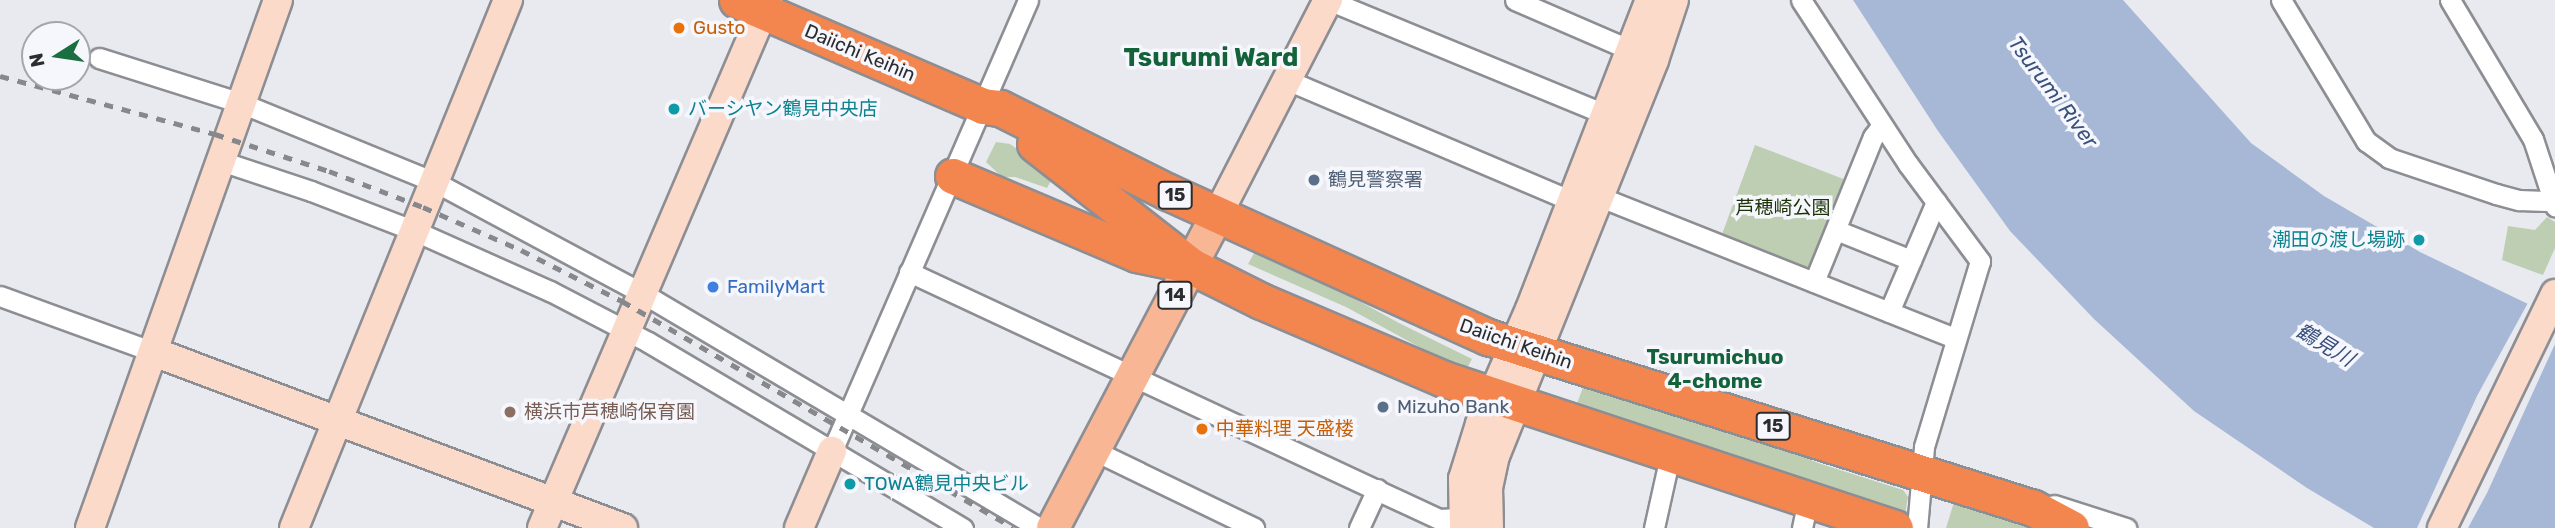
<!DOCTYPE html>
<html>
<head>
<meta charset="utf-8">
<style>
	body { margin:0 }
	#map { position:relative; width:2555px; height:528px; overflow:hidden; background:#e9eaf0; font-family:Rubik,"Noto Sans JP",sans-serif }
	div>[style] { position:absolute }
	.green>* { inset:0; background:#bdceb2 }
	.water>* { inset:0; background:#a7b8d6 }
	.pier>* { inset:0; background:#e9eaf0 }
	.roads { filter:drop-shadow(2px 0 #8d8e93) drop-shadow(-2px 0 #8d8e93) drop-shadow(0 2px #8d8e93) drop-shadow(0 -2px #8d8e93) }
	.street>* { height:19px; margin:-9.5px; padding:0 9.5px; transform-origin:9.5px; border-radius:9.5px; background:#fff }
	.secondary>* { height:28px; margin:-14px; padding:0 14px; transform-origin:14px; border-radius:14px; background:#fbdaca }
	.primary>* { height:32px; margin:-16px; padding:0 16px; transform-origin:16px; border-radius:16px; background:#f8b695 }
	.highway>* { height:35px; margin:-17.5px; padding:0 17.5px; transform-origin:17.5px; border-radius:17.5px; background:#f3854e }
	.rail>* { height:5px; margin-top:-2.5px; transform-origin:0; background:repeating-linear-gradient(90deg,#87888c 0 9px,transparent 0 18px) }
	.dots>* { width:19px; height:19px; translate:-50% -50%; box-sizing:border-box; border:4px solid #f6f7fd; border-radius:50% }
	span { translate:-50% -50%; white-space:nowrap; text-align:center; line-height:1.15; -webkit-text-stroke:7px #f6f7fd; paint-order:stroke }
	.shield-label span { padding:2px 5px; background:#f6f7fd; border:2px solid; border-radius:5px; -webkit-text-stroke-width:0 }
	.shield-label { font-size:18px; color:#2b2c2e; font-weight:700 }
	.food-label { font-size:19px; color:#c56008 }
	.left { translate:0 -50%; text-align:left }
	.street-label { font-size:19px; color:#2b2c2e }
	.culture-label { font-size:19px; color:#0d838f }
	.right { translate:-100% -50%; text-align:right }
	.service-label { font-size:19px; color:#4e5e75 }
	.park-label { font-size:19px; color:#1b3304 }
	.shop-label { font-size:19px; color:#366cbe }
	.education-label { font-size:19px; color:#785e54 }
	.water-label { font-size:21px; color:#3b517d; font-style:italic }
	.neighbourhood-label { font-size:21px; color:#146239; font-weight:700 }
	.district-label { font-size:26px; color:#146239; font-weight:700 }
	.north { position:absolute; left:21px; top:21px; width:70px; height:70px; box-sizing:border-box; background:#f6f7fd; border:2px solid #a5a6aa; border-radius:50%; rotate:258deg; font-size:19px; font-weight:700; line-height:28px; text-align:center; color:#2b2c2e }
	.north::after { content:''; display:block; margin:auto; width:24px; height:32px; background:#1a6f41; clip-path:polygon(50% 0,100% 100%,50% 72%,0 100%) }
</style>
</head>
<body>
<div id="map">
	<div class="green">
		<i style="clip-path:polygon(996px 142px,1010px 144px,1036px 163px,1035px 169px,1052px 179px,1047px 188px,1015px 177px,1002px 177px,986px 162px)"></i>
		<i style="clip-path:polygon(1755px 145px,1846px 180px,1812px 265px,1806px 268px,1721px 237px)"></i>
		<i style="clip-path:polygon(2547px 217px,2555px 222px,2555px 248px,2543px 275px,2502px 260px,2508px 226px,2535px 230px)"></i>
		<i style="clip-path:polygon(1258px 246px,1399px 323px,1472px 359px,1465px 372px,1346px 307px,1248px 264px)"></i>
		<i style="clip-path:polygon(1585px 382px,1753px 434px,1818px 463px,1903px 490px,1908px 497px,1905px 514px,1903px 516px,1747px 467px,1689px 441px,1576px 406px)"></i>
		<i style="clip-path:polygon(1955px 499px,2041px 528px,1946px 528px)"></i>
	</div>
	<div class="water">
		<i style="clip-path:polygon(1853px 0,2123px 0,2251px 143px,2324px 196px,2420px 252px,2555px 317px,2555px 528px,2374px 528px,2307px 488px,2194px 411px,2094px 319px,2010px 231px,1938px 131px)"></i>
	</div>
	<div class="pier">
		<i style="clip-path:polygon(2529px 301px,2555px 313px,2555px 344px,2487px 493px,2468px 528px,2417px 528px,2477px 396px)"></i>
	</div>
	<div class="roads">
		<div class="street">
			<i style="left:1328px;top:0;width:300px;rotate:22.4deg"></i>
			<i style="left:1515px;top:0;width:136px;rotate:23.4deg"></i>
			<i style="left:1801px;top:0;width:196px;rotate:56.9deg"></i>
			<i style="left:1908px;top:164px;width:121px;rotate:53.4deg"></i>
			<i style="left:1980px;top:261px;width:194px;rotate:106.8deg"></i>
			<i style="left:1924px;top:447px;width:81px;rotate:94.9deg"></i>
			<i style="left:2281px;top:0;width:165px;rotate:58.9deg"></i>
			<i style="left:2366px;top:141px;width:29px;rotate:36deg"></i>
			<i style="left:2389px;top:158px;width:113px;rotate:18.6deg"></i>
			<i style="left:2496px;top:194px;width:24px;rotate:15deg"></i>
			<i style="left:2519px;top:200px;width:33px;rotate:2deg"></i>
			<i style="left:2450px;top:0;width:162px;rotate:59.2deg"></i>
			<i style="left:2533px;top:139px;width:71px;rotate:71.8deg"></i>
			<i style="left:99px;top:58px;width:149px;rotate:17.6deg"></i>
			<i style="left:241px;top:103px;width:209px;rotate:22.2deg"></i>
			<i style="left:435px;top:182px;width:235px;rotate:28.2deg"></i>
			<i style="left:642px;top:293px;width:461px;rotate:30.6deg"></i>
			<i style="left:1287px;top:80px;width:307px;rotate:23deg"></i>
			<i style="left:221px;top:161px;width:95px;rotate:18.4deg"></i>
			<i style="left:311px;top:191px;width:111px;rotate:21deg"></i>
			<i style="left:415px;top:231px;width:148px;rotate:24deg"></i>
			<i style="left:550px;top:291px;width:110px;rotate:27.5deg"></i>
			<i style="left:648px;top:342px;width:366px;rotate:30.6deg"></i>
			<i style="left:1590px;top:193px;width:394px;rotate:21.7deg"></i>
			<i style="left:1836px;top:230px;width:81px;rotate:21.8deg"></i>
			<i style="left:909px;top:272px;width:585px;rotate:24.99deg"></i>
			<i style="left:1439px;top:519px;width:38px;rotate:-3deg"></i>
			<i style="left:1814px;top:282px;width:157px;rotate:-67.9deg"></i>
			<i style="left:1873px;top:137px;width:15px;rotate:-53deg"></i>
			<i style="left:0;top:296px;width:164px;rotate:20deg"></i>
			<i style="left:1889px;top:312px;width:120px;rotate:-66.9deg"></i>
			<i style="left:1093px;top:450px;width:179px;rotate:25.8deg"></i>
			<i style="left:832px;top:451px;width:492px;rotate:-66.5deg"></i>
			<i style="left:2054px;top:505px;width:76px;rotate:17.7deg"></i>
			<i style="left:1359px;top:528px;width:43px;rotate:-65.2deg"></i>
			<i style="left:1654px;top:528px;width:74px;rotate:-77.5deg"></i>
			<i style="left:1802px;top:528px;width:29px;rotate:-78deg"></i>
		</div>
		<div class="secondary">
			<i style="left:1218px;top:214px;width:241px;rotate:-62.8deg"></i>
			<i style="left:154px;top:352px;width:501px;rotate:20.57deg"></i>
			<i style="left:90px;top:528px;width:560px;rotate:-70.4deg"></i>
			<i style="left:294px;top:528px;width:570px;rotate:-67.94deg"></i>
			<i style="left:542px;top:528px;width:574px;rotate:-66.83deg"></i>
			<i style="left:799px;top:528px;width:84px;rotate:-66.8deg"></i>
			<i style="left:1464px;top:528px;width:49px;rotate:-91.2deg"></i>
			<i style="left:1463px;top:479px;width:58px;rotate:-72.8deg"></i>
			<i style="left:1480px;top:424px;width:125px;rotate:-66.5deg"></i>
			<i style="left:1530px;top:309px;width:331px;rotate:-68.8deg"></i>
			<i style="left:1489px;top:528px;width:40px;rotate:-91.4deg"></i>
			<i style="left:1488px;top:488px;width:33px;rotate:-78deg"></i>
			<i style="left:1495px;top:456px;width:427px;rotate:-68.1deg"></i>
			<i style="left:1654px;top:60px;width:63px;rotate:-71.6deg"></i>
			<i style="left:2442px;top:528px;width:260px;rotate:-64.2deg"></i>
		</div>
		<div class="primary">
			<i style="left:1053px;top:528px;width:355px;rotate:-62.3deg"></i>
		</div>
		<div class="highway">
			<i style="left:737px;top:0;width:268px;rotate:23.3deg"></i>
			<i style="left:983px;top:106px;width:17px;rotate:7deg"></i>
			<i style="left:1000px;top:108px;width:188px;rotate:26.6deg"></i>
			<i style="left:1168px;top:192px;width:351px;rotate:24.4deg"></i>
			<i style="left:1488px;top:337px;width:571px;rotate:17.42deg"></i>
			<i style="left:2033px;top:508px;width:43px;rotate:27.8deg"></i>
			<i style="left:1035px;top:144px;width:198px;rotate:38deg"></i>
			<i style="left:1191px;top:266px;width:78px;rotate:26.6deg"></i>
			<i style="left:1261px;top:301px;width:199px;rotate:23.1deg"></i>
			<i style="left:1444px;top:379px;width:475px;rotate:18.3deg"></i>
			<i style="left:953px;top:176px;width:200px;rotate:23deg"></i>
			<i style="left:1137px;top:254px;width:49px;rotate:11.8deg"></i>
		</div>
	</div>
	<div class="rail">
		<i style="left:0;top:76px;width:223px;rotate:15.1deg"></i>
		<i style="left:215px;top:134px;width:120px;rotate:18deg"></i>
		<i style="left:329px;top:171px;width:101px;rotate:21deg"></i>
		<i style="left:423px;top:207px;width:107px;rotate:23.7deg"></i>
		<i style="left:521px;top:250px;width:113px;rotate:26.8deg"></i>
		<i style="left:622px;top:301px;width:452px;rotate:30.1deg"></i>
	</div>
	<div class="dots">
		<i style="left:679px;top:28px;background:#e8710a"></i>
		<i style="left:674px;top:109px;background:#0f9aa8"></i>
		<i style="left:1314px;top:180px;background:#5c6f8a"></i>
		<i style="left:2419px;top:240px;background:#0f9aa8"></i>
		<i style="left:713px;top:287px;background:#3f7fe0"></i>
		<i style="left:1383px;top:407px;background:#5c6f8a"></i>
		<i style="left:510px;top:412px;background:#8d6e63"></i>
		<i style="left:1202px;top:429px;background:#e8710a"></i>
		<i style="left:850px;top:484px;background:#0f9aa8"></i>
	</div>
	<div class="shield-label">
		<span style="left:1175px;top:195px">15</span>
		<span style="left:1175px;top:295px">14</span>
		<span style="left:1773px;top:426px">15</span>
	</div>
	<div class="food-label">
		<span class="left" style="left:693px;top:28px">Gusto</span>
		<span class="left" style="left:1216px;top:429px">中華料理 天盛楼</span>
	</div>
	<div class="street-label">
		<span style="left:860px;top:53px;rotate:23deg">Daiichi Keihin</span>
		<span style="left:1516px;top:344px;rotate:19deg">Daiichi Keihin</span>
	</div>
	<div class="culture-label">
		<span class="left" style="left:688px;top:109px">バーシヤン鶴見中央店</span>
		<span class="right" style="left:2405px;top:240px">潮田の渡し場跡</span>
		<span class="left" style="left:864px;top:484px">TOWA鶴見中央ビル</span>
	</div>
	<div class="service-label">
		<span class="left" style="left:1328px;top:180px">鶴見警察署</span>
		<span class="left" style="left:1397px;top:407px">Mizuho Bank</span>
	</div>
	<div class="park-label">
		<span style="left:1783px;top:208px">芦穂崎公園</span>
	</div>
	<div class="shop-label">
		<span class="left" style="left:727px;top:287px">FamilyMart</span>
	</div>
	<div class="education-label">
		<span class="left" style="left:524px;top:412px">横浜市芦穂崎保育園</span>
	</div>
	<div class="water-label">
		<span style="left:2053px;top:92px;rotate:53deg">Tsurumi River</span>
		<span style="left:2325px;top:345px;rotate:31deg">鶴見川</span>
	</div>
	<div class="neighbourhood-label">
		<span style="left:1715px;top:369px">Tsurumichuo<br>4-chome</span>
	</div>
	<div class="district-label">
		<span style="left:1211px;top:58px">Tsurumi Ward</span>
	</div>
	<div class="north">N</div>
</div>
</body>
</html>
